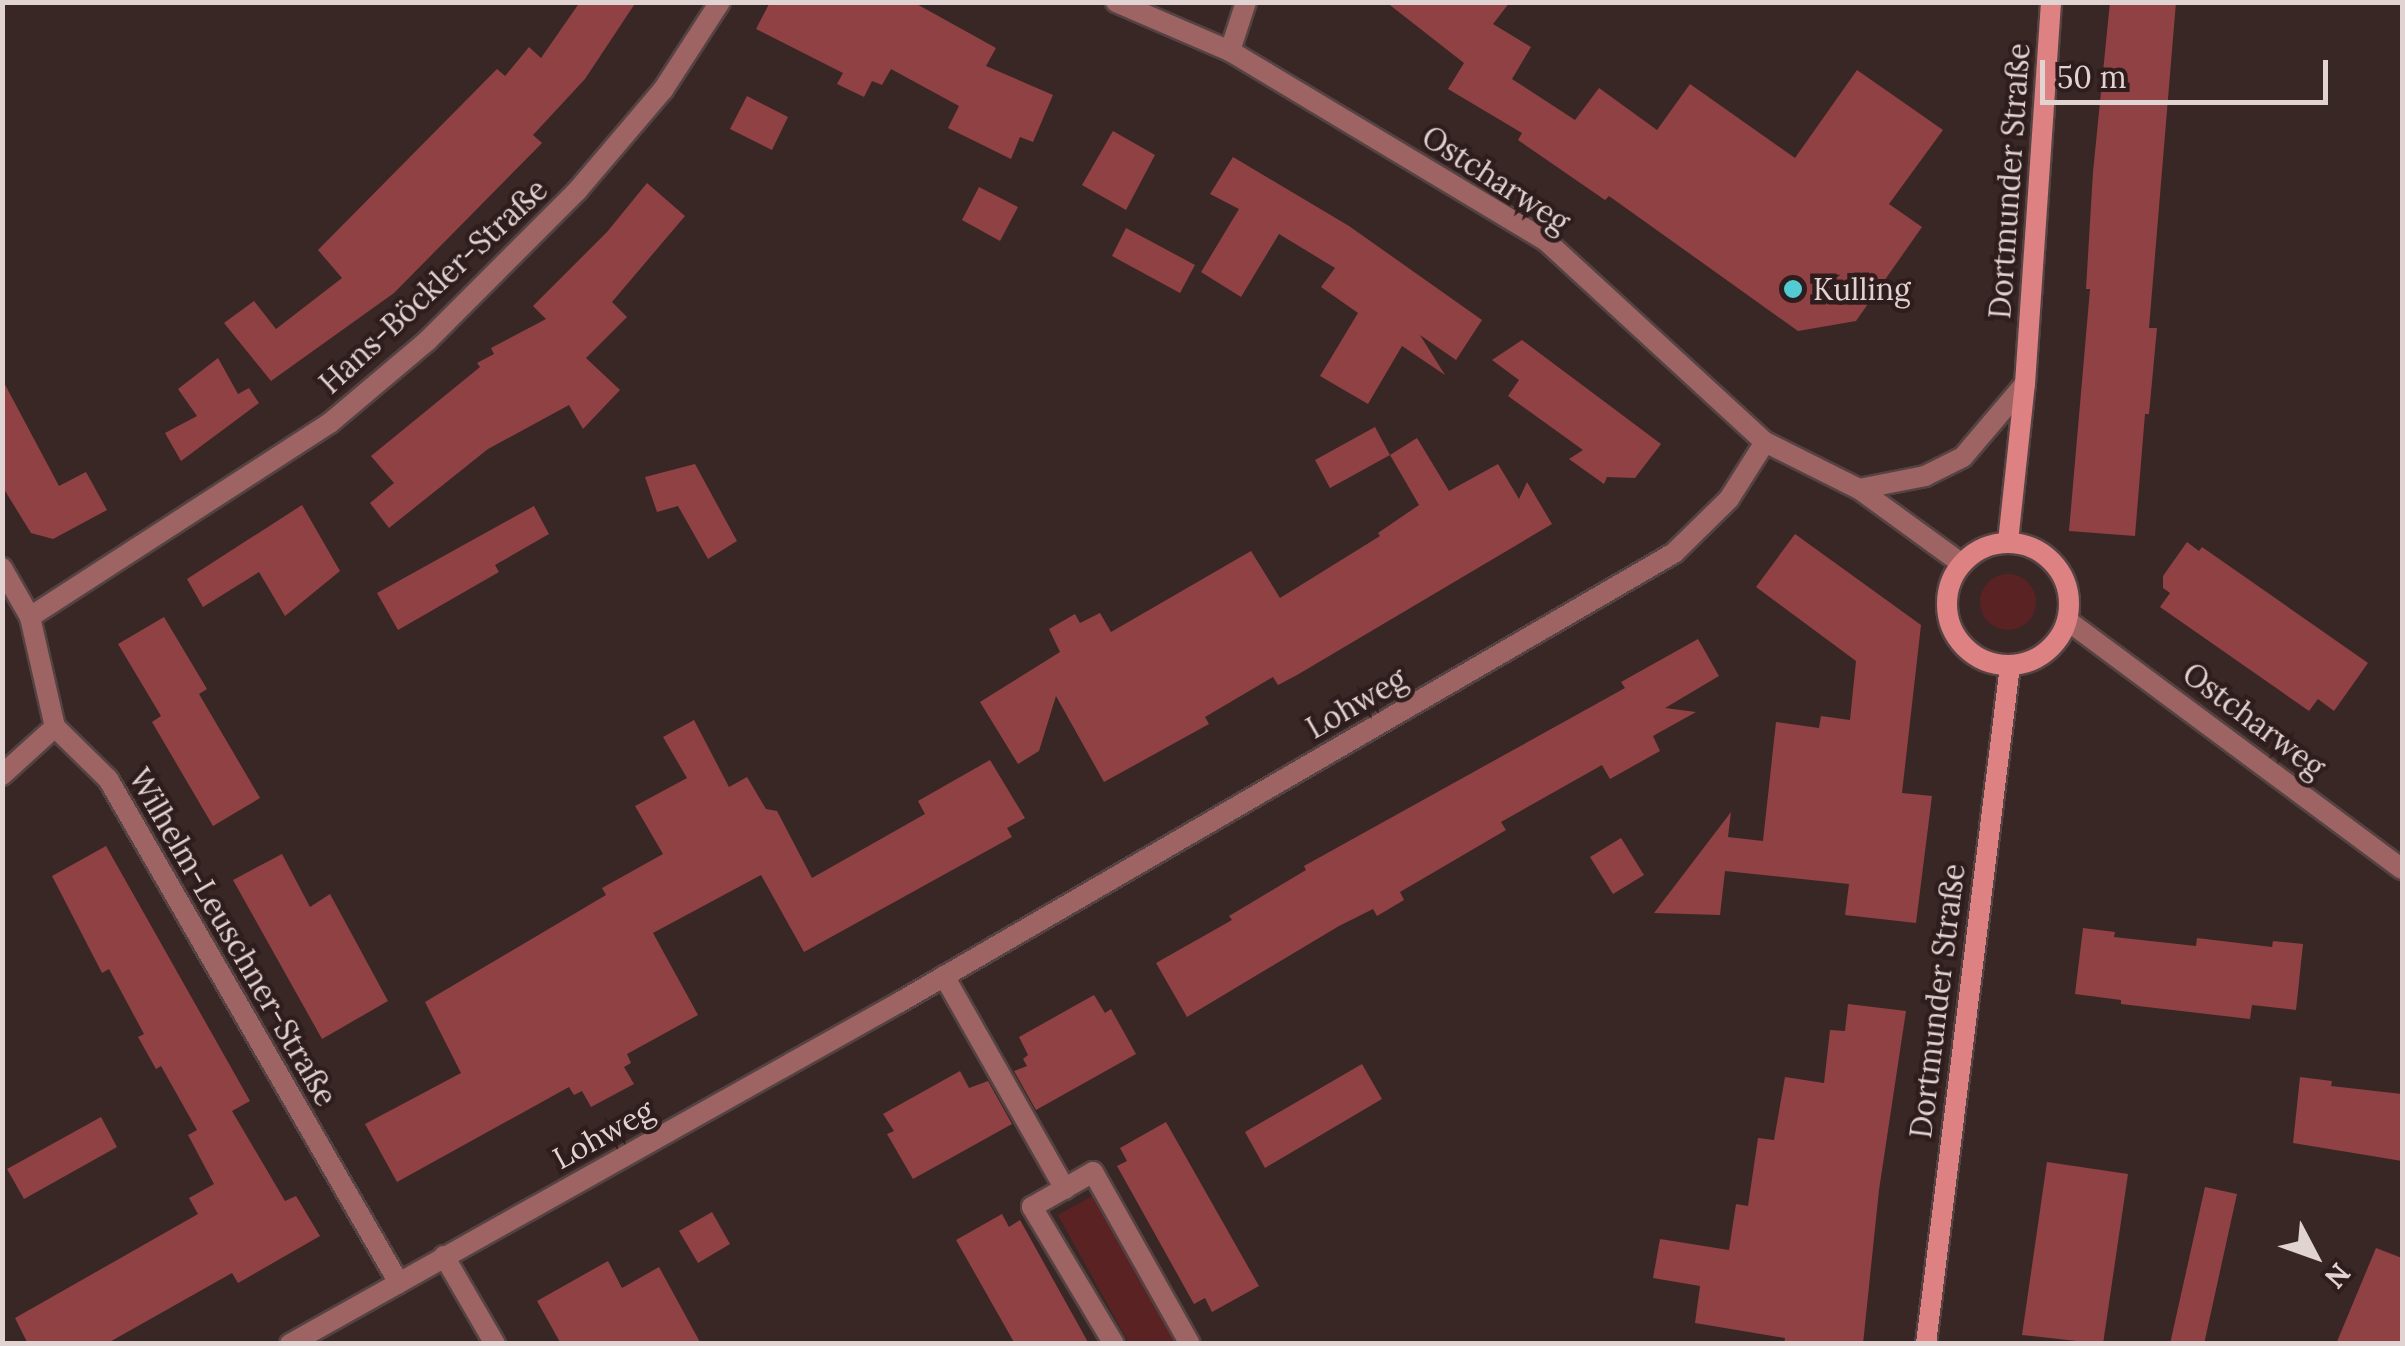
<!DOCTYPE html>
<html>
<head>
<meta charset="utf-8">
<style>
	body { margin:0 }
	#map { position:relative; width:2405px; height:1346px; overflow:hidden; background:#392726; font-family:Lora,serif }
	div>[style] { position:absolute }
	.green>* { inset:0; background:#5b2224 }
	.round { border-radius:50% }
	.building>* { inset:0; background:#904143 }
	.roads { filter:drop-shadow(2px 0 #544342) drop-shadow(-2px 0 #544342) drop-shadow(0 2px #544342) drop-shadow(0 -2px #544342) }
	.minor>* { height:20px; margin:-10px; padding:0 10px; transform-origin:10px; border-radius:10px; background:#9e6463 }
	.secondary>* { height:20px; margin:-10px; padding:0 10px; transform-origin:10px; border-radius:10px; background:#dd8182 }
	.secondary>.ring { margin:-10px; padding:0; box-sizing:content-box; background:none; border:20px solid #dd8182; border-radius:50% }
	.dots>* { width:28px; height:28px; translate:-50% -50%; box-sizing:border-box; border:5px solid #2f1d1d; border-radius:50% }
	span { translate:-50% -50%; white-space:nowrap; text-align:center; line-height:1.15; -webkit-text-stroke:9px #2f1d1d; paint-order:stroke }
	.street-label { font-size:30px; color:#e0d3d2 }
	.poi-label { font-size:30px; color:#e0d3d2 }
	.left { translate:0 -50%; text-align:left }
	.frame { position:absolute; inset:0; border:5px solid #e0d3d2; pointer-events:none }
	.north { position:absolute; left:2265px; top:1206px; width:100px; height:100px; -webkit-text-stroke:8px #2f1d1d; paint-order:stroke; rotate:131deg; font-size:28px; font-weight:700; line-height:40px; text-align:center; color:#e0d3d2 }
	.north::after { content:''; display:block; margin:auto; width:35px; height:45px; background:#e0d3d2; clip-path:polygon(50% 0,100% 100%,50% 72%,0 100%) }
	.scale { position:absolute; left:2040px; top:60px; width:288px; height:45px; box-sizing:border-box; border:5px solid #e0d3d2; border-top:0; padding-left:12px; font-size:30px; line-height:35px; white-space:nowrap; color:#e0d3d2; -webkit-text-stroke:8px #2f1d1d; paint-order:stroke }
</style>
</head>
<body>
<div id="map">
	<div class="green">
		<i class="round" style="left:1980px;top:574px;width:56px;height:56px"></i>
		<i style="clip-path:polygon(1092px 1196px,1175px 1342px,1129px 1343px,1058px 1215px)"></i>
	</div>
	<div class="building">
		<i style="clip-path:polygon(580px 2px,636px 2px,585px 79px,533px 135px,542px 143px,394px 293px,271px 381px,224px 323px,254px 301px,276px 329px,342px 278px,318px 250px,497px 69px,505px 76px,529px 47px,541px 58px)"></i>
		<i style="clip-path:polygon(770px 2px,913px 2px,996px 48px,986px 66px,1053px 95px,1033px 142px,1020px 137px,1011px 159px,948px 128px,959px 106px,891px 69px,882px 85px,872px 81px,864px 97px,837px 84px,843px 73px,756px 29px)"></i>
		<i style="clip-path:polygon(1386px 2px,1510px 2px,1493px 24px,1531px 47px,1512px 79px,1575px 120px,1599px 88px,1657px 130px,1690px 84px,1795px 158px,1857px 70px,1943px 130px,1889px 204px,1922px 227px,1856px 321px,1798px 331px,1609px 196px,1605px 200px,1518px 140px,1522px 133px,1448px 89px,1464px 63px)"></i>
		<i style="clip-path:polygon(2110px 2px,2176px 2px,2149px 328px,2157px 328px,2149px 414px,2145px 414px,2135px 536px,2069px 531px,2090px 289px,2086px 289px,2093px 172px)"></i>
		<i style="clip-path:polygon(747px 96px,788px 117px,772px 150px,730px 129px)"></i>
		<i style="clip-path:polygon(1113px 131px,1155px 155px,1126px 210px,1082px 185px)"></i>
		<i style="clip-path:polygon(1233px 157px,1349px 226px,1482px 320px,1456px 360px,1420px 335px,1445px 375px,1402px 346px,1368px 404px,1320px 376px,1358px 313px,1321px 287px,1335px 268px,1279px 234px,1241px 297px,1201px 272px,1239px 209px,1210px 194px)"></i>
		<i style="clip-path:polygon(647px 183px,685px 216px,612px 302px,627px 317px,586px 358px,620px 390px,583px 429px,569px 405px,488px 449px,389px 528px,370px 503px,394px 483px,371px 456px,480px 367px,477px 363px,494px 354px,491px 348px,546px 319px,533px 306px,607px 232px)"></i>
		<i style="clip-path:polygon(979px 187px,1018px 207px,1000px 241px,962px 220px)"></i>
		<i style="clip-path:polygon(1126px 228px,1195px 265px,1180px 293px,1112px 256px)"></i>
		<i style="clip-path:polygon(1522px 340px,1661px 444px,1635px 478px,1607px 477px,1604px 484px,1569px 459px,1583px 450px,1508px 396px,1519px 380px,1492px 360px)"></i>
		<i style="clip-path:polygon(218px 358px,238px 394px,249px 388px,259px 403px,181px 461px,165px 433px,197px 416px,178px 389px)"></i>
		<i style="clip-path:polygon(2px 379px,59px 486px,86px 472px,107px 510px,53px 539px,31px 533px,2px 486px)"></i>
		<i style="clip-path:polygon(1375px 427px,1390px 455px,1330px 488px,1315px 460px)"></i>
		<i style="clip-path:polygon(1417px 438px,1449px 491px,1498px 464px,1519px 499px,1527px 482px,1552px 524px,1297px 675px,1278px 685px,1273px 677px,1205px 717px,1209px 724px,1104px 782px,1056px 696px,1039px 751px,1018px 764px,980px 702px,1060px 652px,1049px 629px,1075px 614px,1080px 623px,1100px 613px,1111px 632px,1251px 551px,1280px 598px,1380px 536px,1378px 533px,1419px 505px,1390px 455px)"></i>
		<i style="clip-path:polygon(695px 464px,737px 541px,708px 559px,678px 506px,657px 512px,645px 477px)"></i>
		<i style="clip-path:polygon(302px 505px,340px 571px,285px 616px,259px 572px,203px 607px,187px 579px)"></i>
		<i style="clip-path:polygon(534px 506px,549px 534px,495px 565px,499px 572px,398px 630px,377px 593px)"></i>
		<i style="clip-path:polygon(1795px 534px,1921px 625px,1902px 793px,1932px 796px,1916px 923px,1845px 915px,1849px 884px,1725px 871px,1720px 915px,1654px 913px,1731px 812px,1728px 837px,1763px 841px,1776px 722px,1819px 728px,1821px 716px,1850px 720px,1856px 661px,1756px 587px)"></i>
		<i style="clip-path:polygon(2187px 542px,2199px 551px,2202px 547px,2368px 663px,2334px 711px,2318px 699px,2309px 711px,2160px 607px,2170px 593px,2163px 588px,2163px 576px)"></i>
		<i style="clip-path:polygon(164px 617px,207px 689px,199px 694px,260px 798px,213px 826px,152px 722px,161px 716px,118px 644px)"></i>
		<i style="clip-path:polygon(1698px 639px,1719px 676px,1665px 708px,1696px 712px,1653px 736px,1660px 751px,1610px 779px,1602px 765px,1501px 822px,1506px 830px,1400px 892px,1404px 900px,1377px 916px,1373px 909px,1339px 926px,1187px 1017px,1156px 963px,1232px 920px,1229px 916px,1306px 870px,1304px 866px,1625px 688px,1621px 682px)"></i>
		<i style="clip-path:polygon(694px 720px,729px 787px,747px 777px,766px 809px,777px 811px,812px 878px,925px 814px,918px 801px,990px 760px,1025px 818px,1007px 828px,1012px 837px,804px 952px,761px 875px,653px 933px,698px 1015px,627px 1054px,631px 1063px,624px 1067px,634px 1084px,591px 1107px,582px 1091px,574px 1095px,569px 1087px,397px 1182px,365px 1124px,461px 1073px,425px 1002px,606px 895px,602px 888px,663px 854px,635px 806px,687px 778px,663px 737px)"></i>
		<i style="clip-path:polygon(1621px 838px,1644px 875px,1613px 894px,1590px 857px)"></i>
		<i style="clip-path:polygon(106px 846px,250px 1101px,232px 1111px,285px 1201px,296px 1196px,320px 1236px,238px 1283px,232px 1273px,106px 1344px,28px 1344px,15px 1318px,198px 1214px,189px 1198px,214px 1184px,188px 1135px,197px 1130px,161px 1066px,156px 1069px,138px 1037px,144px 1034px,109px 969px,102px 973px,52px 876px)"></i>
		<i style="clip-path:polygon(282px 854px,310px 907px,330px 894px,388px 1001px,322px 1039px,233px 880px)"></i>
		<i style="clip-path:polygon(2083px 928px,2115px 932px,2114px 937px,2196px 946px,2197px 938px,2272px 947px,2273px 941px,2303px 944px,2296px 1010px,2252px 1005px,2250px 1019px,2121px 1004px,2121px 1000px,2075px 994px)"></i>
		<i style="clip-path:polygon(1094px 995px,1105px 1013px,1111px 1009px,1136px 1054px,1036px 1110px,1014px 1071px,1027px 1066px,1023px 1059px,1028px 1055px,1019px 1037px)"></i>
		<i style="clip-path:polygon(1848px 1004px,1906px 1011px,1879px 1190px,1863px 1344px,1784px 1344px,1785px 1338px,1695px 1323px,1700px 1286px,1653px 1278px,1660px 1239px,1729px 1250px,1736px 1204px,1748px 1206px,1758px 1138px,1774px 1140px,1785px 1077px,1824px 1083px,1830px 1030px,1845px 1031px)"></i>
		<i style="clip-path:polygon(1362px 1064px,1382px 1099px,1265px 1168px,1245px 1132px)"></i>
		<i style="clip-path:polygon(960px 1071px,969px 1088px,988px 1081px,1012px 1124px,913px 1179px,887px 1134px,894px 1131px,883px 1114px)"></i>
		<i style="clip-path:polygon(2300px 1077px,2332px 1081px,2331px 1086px,2402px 1094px,2402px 1161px,2293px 1143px)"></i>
		<i style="clip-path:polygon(101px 1117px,117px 1147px,24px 1199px,7px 1169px)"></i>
		<i style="clip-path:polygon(1166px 1122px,1259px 1286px,1212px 1312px,1205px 1298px,1194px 1304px,1117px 1166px,1127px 1161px,1120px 1148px)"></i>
		<i style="clip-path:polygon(2047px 1162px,2128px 1174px,2103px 1344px,2022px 1335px)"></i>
		<i style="clip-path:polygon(2205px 1187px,2237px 1194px,2204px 1344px,2170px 1344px)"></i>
		<i style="clip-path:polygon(712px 1212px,730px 1244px,698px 1263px,679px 1231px)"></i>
		<i style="clip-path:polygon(1002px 1214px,1009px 1227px,1020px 1220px,1089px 1344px,1015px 1344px,956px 1240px)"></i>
		<i style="clip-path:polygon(2376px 1248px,2402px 1258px,2402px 1344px,2336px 1344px)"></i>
		<i style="clip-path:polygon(608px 1261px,622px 1288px,659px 1267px,701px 1344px,561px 1344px,537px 1301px)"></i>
	</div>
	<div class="roads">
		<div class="minor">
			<i style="left:1116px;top:2px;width:124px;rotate:23.3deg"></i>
			<i style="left:1230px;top:51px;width:367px;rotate:31deg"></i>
			<i style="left:1545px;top:240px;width:299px;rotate:42.6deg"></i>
			<i style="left:1765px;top:442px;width:105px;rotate:26.6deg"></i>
			<i style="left:1859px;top:489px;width:126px;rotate:36deg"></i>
			<i style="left:1230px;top:51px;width:52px;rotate:-71.9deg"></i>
			<i style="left:1859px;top:489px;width:67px;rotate:-11.1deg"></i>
			<i style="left:1925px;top:476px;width:42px;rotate:-26.6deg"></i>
			<i style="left:1963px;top:457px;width:96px;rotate:-49.7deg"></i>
			<i style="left:2px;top:568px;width:56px;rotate:60.3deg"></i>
			<i style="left:30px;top:617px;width:113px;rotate:77.2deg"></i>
			<i style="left:55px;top:727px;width:74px;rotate:44.5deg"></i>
			<i style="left:108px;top:779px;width:582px;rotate:60deg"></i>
			<i style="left:30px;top:617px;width:357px;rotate:-32.9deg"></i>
			<i style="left:330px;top:423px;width:127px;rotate:-40.2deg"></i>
			<i style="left:427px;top:341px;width:212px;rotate:-45deg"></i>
			<i style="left:577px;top:191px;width:133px;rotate:-49.6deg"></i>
			<i style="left:663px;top:90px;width:105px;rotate:-57.1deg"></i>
			<i style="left:2068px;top:621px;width:416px;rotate:36.6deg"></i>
			<i style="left:2px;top:775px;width:72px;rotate:-42.2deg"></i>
			<i style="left:944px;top:976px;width:245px;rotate:60.4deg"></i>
			<i style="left:444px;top:1256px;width:102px;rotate:59.9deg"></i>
			<i style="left:290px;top:1344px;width:699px;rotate:-29.28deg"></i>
			<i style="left:900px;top:1002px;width:895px;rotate:-30.12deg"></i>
			<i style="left:1674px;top:553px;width:77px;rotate:-44.5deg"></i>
			<i style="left:1729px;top:499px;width:67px;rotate:-57.7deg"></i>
			<i style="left:1114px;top:1344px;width:160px;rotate:-120.9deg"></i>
			<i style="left:1032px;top:1207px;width:70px;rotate:-29.8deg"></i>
			<i style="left:1093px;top:1172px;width:197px;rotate:60.6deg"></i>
		</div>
		<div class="secondary">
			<i style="left:2008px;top:542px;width:159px;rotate:-83.9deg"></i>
			<i style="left:2025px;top:384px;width:383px;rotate:-86.1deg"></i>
			<i class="ring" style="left:1947px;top:543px;width:102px;height:102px"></i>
			<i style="left:1926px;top:1344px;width:683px;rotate:-82.94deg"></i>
		</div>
	</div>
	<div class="dots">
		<i style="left:1793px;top:289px;background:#51ccd3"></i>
	</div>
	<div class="street-label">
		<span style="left:1496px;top:179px;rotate:33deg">Ostcharweg</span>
		<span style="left:2009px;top:181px;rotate:-86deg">Dortmunder Straße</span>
		<span style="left:433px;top:286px;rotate:-43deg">Hans-Böckler-Straße</span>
		<span style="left:1356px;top:703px;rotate:-30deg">Lohweg</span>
		<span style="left:2254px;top:720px;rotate:37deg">Ostcharweg</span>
		<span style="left:233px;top:937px;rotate:60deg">Wilhelm-Leuschner-Straße</span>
		<span style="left:1937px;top:1001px;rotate:-83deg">Dortmunder Straße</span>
		<span style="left:603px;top:1134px;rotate:-29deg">Lohweg</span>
	</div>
	<div class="poi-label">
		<span class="left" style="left:1813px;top:289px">Kulling</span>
	</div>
	<div class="frame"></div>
	<div class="north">N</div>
	<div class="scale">50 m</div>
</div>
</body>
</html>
